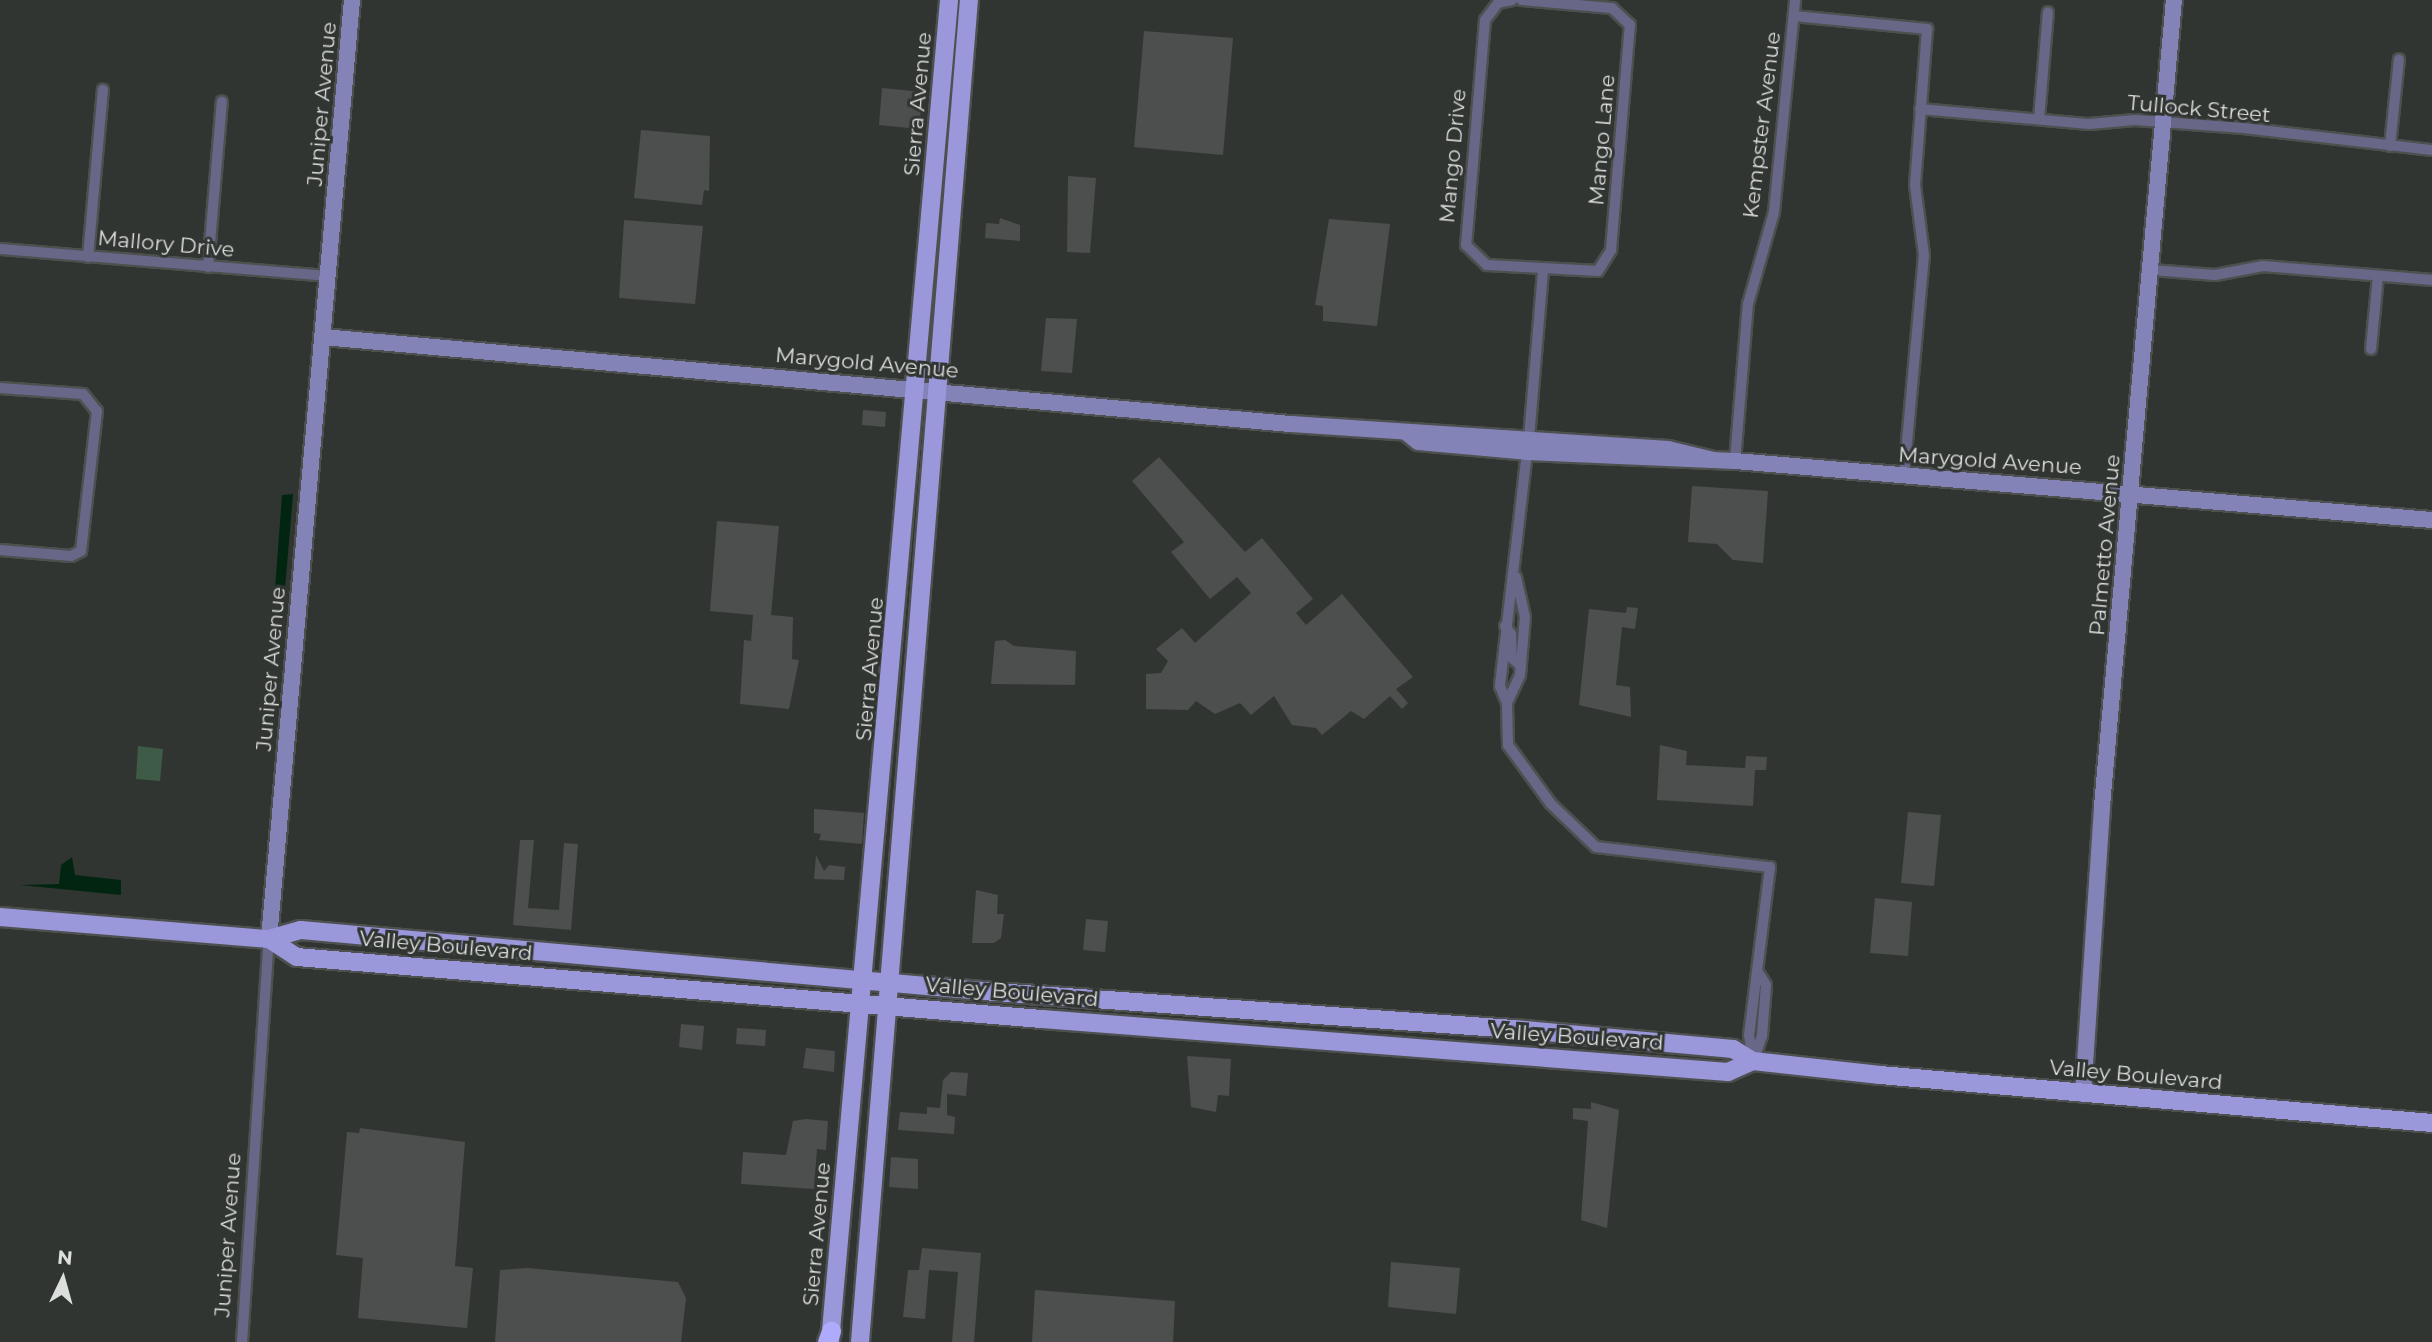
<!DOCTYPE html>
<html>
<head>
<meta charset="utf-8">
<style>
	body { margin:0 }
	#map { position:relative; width:2432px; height:1342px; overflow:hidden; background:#313532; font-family:Montserrat,sans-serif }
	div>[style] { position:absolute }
	.green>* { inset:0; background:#3e5b48 }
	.water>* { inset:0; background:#022512 }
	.building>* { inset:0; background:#4c4f4d }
	.roads { filter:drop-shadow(2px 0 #4d504e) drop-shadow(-2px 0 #4d504e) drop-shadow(0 2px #4d504e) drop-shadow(0 -2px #4d504e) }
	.street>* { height:10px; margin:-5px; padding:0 5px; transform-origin:5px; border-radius:5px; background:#686788 }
	.secondary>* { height:16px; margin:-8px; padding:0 8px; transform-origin:8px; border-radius:8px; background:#8483b7 }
	.primary>* { height:18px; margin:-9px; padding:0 9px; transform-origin:9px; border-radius:9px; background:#9a98db }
	.highway>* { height:19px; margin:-9.5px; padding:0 9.5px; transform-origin:9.5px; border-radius:9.5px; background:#aeabfc }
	span { translate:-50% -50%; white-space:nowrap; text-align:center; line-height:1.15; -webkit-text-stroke:6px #313532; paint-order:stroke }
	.street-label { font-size:21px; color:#dddfde }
	.north { position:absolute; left:28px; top:1244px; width:70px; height:70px; -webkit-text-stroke:5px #313532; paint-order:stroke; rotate:5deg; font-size:19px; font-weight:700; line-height:28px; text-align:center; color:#dddfde }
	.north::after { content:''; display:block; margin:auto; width:24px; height:32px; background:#dddfde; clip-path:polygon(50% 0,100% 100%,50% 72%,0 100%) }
</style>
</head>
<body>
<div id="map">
	<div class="green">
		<i style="clip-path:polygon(138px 746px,163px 749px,160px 781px,136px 779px)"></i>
	</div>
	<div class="water">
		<i style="clip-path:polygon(293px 494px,285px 589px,275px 589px,282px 495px)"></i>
		<i style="clip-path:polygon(72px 857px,75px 875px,121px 880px,121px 895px,20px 885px,59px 884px,61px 865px)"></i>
	</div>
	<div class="building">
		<i style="clip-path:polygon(1144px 31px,1233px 38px,1223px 155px,1134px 147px)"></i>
		<i style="clip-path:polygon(882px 88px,923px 92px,919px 129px,879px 125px)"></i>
		<i style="clip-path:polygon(641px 130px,710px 136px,709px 191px,704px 190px,702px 205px,634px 198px)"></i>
		<i style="clip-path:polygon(1068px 176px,1096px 178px,1090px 253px,1067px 252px)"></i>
		<i style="clip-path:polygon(1000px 218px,1020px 225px,1020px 241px,985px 238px,986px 223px,999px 224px)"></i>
		<i style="clip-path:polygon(1329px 219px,1390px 224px,1377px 326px,1323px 321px,1323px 306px,1315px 305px)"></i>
		<i style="clip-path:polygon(624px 220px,703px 226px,695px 304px,619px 298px)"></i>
		<i style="clip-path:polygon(1046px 318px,1077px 319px,1072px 373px,1041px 371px)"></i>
		<i style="clip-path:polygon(863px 410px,886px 412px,885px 427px,862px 425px)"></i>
		<i style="clip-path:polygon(1159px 457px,1245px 552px,1262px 538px,1313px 599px,1296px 613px,1306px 625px,1342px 594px,1413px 677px,1396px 689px,1408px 703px,1402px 709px,1390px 696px,1364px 719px,1351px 711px,1322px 735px,1316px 728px,1292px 725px,1274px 696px,1251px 715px,1240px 703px,1215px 714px,1196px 701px,1188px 710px,1146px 709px,1146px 674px,1161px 673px,1168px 661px,1156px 649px,1182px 628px,1195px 643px,1251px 593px,1237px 577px,1210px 599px,1171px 552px,1184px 542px,1132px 481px)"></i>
		<i style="clip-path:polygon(1692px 486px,1768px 491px,1763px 563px,1733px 560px,1717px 544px,1688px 542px)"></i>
		<i style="clip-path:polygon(717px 521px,779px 526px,771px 615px,793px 617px,792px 659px,799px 660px,789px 709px,740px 704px,744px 640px,751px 641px,753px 615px,710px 611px)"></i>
		<i style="clip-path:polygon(1627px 607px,1638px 608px,1635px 629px,1622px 627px,1616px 685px,1630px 687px,1631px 717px,1579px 705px,1589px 609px,1626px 613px)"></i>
		<i style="clip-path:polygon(1005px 640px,1014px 646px,1076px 651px,1075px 685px,991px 684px,995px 641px)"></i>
		<i style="clip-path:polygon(1660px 745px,1687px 751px,1686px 765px,1745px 768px,1746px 756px,1767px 757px,1766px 770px,1755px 770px,1753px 806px,1657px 800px)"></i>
		<i style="clip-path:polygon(814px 809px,864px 813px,862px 844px,819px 840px,821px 834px,814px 833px)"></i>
		<i style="clip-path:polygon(1908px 812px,1941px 815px,1934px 886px,1901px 883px)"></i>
		<i style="clip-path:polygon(520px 840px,534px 840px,528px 908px,559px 910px,564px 843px,578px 844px,571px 930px,513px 925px)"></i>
		<i style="clip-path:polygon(816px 855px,824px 871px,829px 865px,845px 867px,844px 880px,814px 879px)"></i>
		<i style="clip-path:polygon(976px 890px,998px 895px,997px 914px,1004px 914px,1001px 938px,994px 943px,972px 943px)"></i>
		<i style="clip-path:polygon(1875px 898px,1912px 902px,1908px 956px,1870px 953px)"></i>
		<i style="clip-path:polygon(1086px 919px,1108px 921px,1105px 952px,1083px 950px)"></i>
		<i style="clip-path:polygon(681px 1024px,704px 1026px,702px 1050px,679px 1047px)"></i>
		<i style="clip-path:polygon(737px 1028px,766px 1030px,765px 1046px,736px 1044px)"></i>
		<i style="clip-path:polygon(806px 1048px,835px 1051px,834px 1072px,803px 1068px)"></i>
		<i style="clip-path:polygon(1187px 1056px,1231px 1059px,1229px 1096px,1218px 1095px,1216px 1112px,1191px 1107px)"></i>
		<i style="clip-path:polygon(951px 1072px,968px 1073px,966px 1096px,947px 1094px,947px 1115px,955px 1117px,954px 1134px,898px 1130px,900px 1112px,927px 1114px,927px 1107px,940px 1108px,943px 1080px)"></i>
		<i style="clip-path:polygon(1591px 1102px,1619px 1110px,1607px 1228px,1581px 1220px,1588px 1121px,1573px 1119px,1573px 1108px,1591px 1109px)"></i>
		<i style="clip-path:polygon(806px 1119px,828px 1121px,826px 1150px,817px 1149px,814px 1189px,741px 1184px,743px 1152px,786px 1155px,793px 1121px)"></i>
		<i style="clip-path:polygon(360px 1128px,465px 1142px,455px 1266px,473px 1268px,467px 1328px,358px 1318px,363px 1258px,336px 1255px,347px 1132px,359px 1133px)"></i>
		<i style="clip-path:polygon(891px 1157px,918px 1159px,918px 1189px,889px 1187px)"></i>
		<i style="clip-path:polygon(922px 1248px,981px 1253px,974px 1342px,952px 1342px,958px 1272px,929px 1270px,925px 1319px,903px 1317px,908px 1270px,919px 1270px)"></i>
		<i style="clip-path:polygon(1391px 1262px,1460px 1268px,1456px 1314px,1388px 1307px)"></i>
		<i style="clip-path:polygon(527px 1268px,678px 1282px,686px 1298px,681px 1342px,495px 1342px,500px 1270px)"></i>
		<i style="clip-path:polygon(1035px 1290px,1175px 1301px,1173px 1342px,1032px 1342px)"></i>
	</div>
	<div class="roads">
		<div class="street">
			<i style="left:1512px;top:0;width:14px;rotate:168deg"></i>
			<i style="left:1498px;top:3px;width:21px;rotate:127deg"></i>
			<i style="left:1485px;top:20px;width:226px;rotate:94.8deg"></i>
			<i style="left:1466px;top:245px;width:29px;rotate:44deg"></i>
			<i style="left:1487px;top:265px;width:111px;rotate:3.1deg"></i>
			<i style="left:1598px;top:271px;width:25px;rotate:-58deg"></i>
			<i style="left:1611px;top:250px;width:226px;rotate:-85.2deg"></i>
			<i style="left:1630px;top:25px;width:25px;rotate:-137deg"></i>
			<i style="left:1612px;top:8px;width:91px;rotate:-175deg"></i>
			<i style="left:1794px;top:16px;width:134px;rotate:5.6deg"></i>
			<i style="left:1927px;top:29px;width:156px;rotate:94.4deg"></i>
			<i style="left:1915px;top:185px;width:71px;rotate:82.7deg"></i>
			<i style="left:1924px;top:255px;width:221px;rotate:95.2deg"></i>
			<i style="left:1920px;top:109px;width:170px;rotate:5.1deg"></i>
			<i style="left:2089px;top:124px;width:46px;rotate:-5deg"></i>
			<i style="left:2135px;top:120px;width:109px;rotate:4.2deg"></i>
			<i style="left:2244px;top:128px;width:189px;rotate:6.7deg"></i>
			<i style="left:2039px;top:119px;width:107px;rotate:-85.2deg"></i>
			<i style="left:2390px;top:146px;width:87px;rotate:-84.1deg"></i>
			<i style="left:0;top:249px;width:329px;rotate:4.7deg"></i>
			<i style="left:88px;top:257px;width:168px;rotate:-84.9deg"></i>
			<i style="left:208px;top:267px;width:166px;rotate:-85.2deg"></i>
			<i style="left:2152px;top:270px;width:63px;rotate:4.5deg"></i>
			<i style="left:2215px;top:275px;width:49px;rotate:-10.6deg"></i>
			<i style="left:2263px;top:266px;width:170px;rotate:4.7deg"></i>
			<i style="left:2371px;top:349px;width:73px;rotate:-84.5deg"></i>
			<i style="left:0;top:388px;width:83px;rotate:4.1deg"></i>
			<i style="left:83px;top:394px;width:22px;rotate:51deg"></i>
			<i style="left:97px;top:411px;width:141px;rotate:96.5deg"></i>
			<i style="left:81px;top:551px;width:11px;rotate:153deg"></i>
			<i style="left:71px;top:556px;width:71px;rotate:-175.2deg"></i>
			<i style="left:1529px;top:438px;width:169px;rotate:-85.2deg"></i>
			<i style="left:1527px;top:452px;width:236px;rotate:96.6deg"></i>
			<i style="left:1500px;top:686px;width:18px;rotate:68deg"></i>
			<i style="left:1507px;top:703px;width:42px;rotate:88.6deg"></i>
			<i style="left:1508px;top:745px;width:73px;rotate:53.9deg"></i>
			<i style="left:1551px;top:804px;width:62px;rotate:43.7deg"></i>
			<i style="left:1596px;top:847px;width:175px;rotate:6.6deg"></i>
			<i style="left:1770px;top:867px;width:169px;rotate:97.1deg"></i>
			<i style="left:1749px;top:1035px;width:26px;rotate:81deg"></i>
			<i style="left:1735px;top:461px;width:158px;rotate:-85.3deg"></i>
			<i style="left:1748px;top:304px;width:96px;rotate:-74.2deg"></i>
			<i style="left:1774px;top:212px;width:213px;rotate:-84.3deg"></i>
			<i style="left:1505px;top:626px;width:10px;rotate:53deg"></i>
			<i style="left:1511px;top:634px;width:24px;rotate:88deg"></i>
			<i style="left:1512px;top:658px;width:12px;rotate:42deg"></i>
			<i style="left:1507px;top:703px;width:31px;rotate:-65deg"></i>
			<i style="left:1520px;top:675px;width:58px;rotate:-85.1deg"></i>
			<i style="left:1525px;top:617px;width:41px;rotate:-102.7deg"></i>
			<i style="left:1754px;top:1060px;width:25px;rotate:-72deg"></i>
			<i style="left:1762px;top:1036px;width:51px;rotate:-85.5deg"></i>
			<i style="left:1766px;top:985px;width:12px;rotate:-121deg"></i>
			<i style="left:242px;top:1342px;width:404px;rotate:-86.2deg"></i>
		</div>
		<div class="secondary">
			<i style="left:323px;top:337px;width:972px;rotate:5.14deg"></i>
			<i style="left:1291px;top:424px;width:378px;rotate:3.8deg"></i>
			<i style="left:1668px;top:449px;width:46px;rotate:13.7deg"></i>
			<i style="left:1407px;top:433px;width:14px;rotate:39deg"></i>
			<i style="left:1418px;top:442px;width:109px;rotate:5.2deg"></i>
			<i style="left:1527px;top:452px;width:208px;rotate:2.5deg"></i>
			<i style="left:1735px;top:461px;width:699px;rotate:4.84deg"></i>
			<i style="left:269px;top:939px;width:943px;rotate:-84.95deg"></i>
			<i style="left:2083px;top:1094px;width:289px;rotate:-86.2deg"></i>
			<i style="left:2102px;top:806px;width:809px;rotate:-84.9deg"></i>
		</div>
		<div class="primary">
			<i style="left:0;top:917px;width:270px;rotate:4.7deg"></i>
			<i style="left:269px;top:939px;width:33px;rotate:-16deg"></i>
			<i style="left:301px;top:930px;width:684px;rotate:5.12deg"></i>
			<i style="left:982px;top:991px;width:533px;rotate:4.09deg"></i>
			<i style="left:1514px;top:1029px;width:220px;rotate:5.2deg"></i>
			<i style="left:1733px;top:1049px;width:23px;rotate:31deg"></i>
			<i style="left:1753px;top:1061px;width:128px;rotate:6.3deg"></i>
			<i style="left:1880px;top:1075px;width:554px;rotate:4.97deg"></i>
			<i style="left:269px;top:939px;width:33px;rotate:33deg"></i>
			<i style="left:297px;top:957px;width:748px;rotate:4.76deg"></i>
			<i style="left:1042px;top:1019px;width:688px;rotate:4.42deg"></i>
			<i style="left:1728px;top:1072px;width:27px;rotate:-24deg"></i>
			<i style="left:830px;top:1342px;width:1347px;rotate:-84.93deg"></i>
			<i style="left:860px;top:1342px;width:1346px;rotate:-85.36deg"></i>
		</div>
		<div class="highway">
			<i style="left:827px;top:1342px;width:12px;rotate:-70deg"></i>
		</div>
	</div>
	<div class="street-label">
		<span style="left:322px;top:104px;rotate:-85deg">Juniper Avenue</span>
		<span style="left:918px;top:104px;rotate:-85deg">Sierra Avenue</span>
		<span style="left:2199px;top:109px;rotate:5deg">Tullock Street</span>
		<span style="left:1762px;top:125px;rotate:-83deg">Kempster Avenue</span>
		<span style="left:1602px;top:140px;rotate:-85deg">Mango Lane</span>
		<span style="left:1453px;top:156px;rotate:-85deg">Mango Drive</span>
		<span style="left:166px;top:244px;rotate:5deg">Mallory Drive</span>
		<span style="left:867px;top:363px;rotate:5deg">Marygold Avenue</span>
		<span style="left:1990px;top:461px;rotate:4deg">Marygold Avenue</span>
		<span style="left:2105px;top:545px;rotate:-85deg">Palmetto Avenue</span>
		<span style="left:271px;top:669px;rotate:-85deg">Juniper Avenue</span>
		<span style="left:870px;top:669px;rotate:-85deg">Sierra Avenue</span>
		<span style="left:446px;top:946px;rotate:5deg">Valley Boulevard</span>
		<span style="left:1012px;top:992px;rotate:5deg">Valley Boulevard</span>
		<span style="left:1577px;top:1037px;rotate:4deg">Valley Boulevard</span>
		<span style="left:2136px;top:1075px;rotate:5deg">Valley Boulevard</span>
		<span style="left:817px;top:1234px;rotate:-85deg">Sierra Avenue</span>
		<span style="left:228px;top:1235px;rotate:-86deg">Juniper Avenue</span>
	</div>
	<div class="north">N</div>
</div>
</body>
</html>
